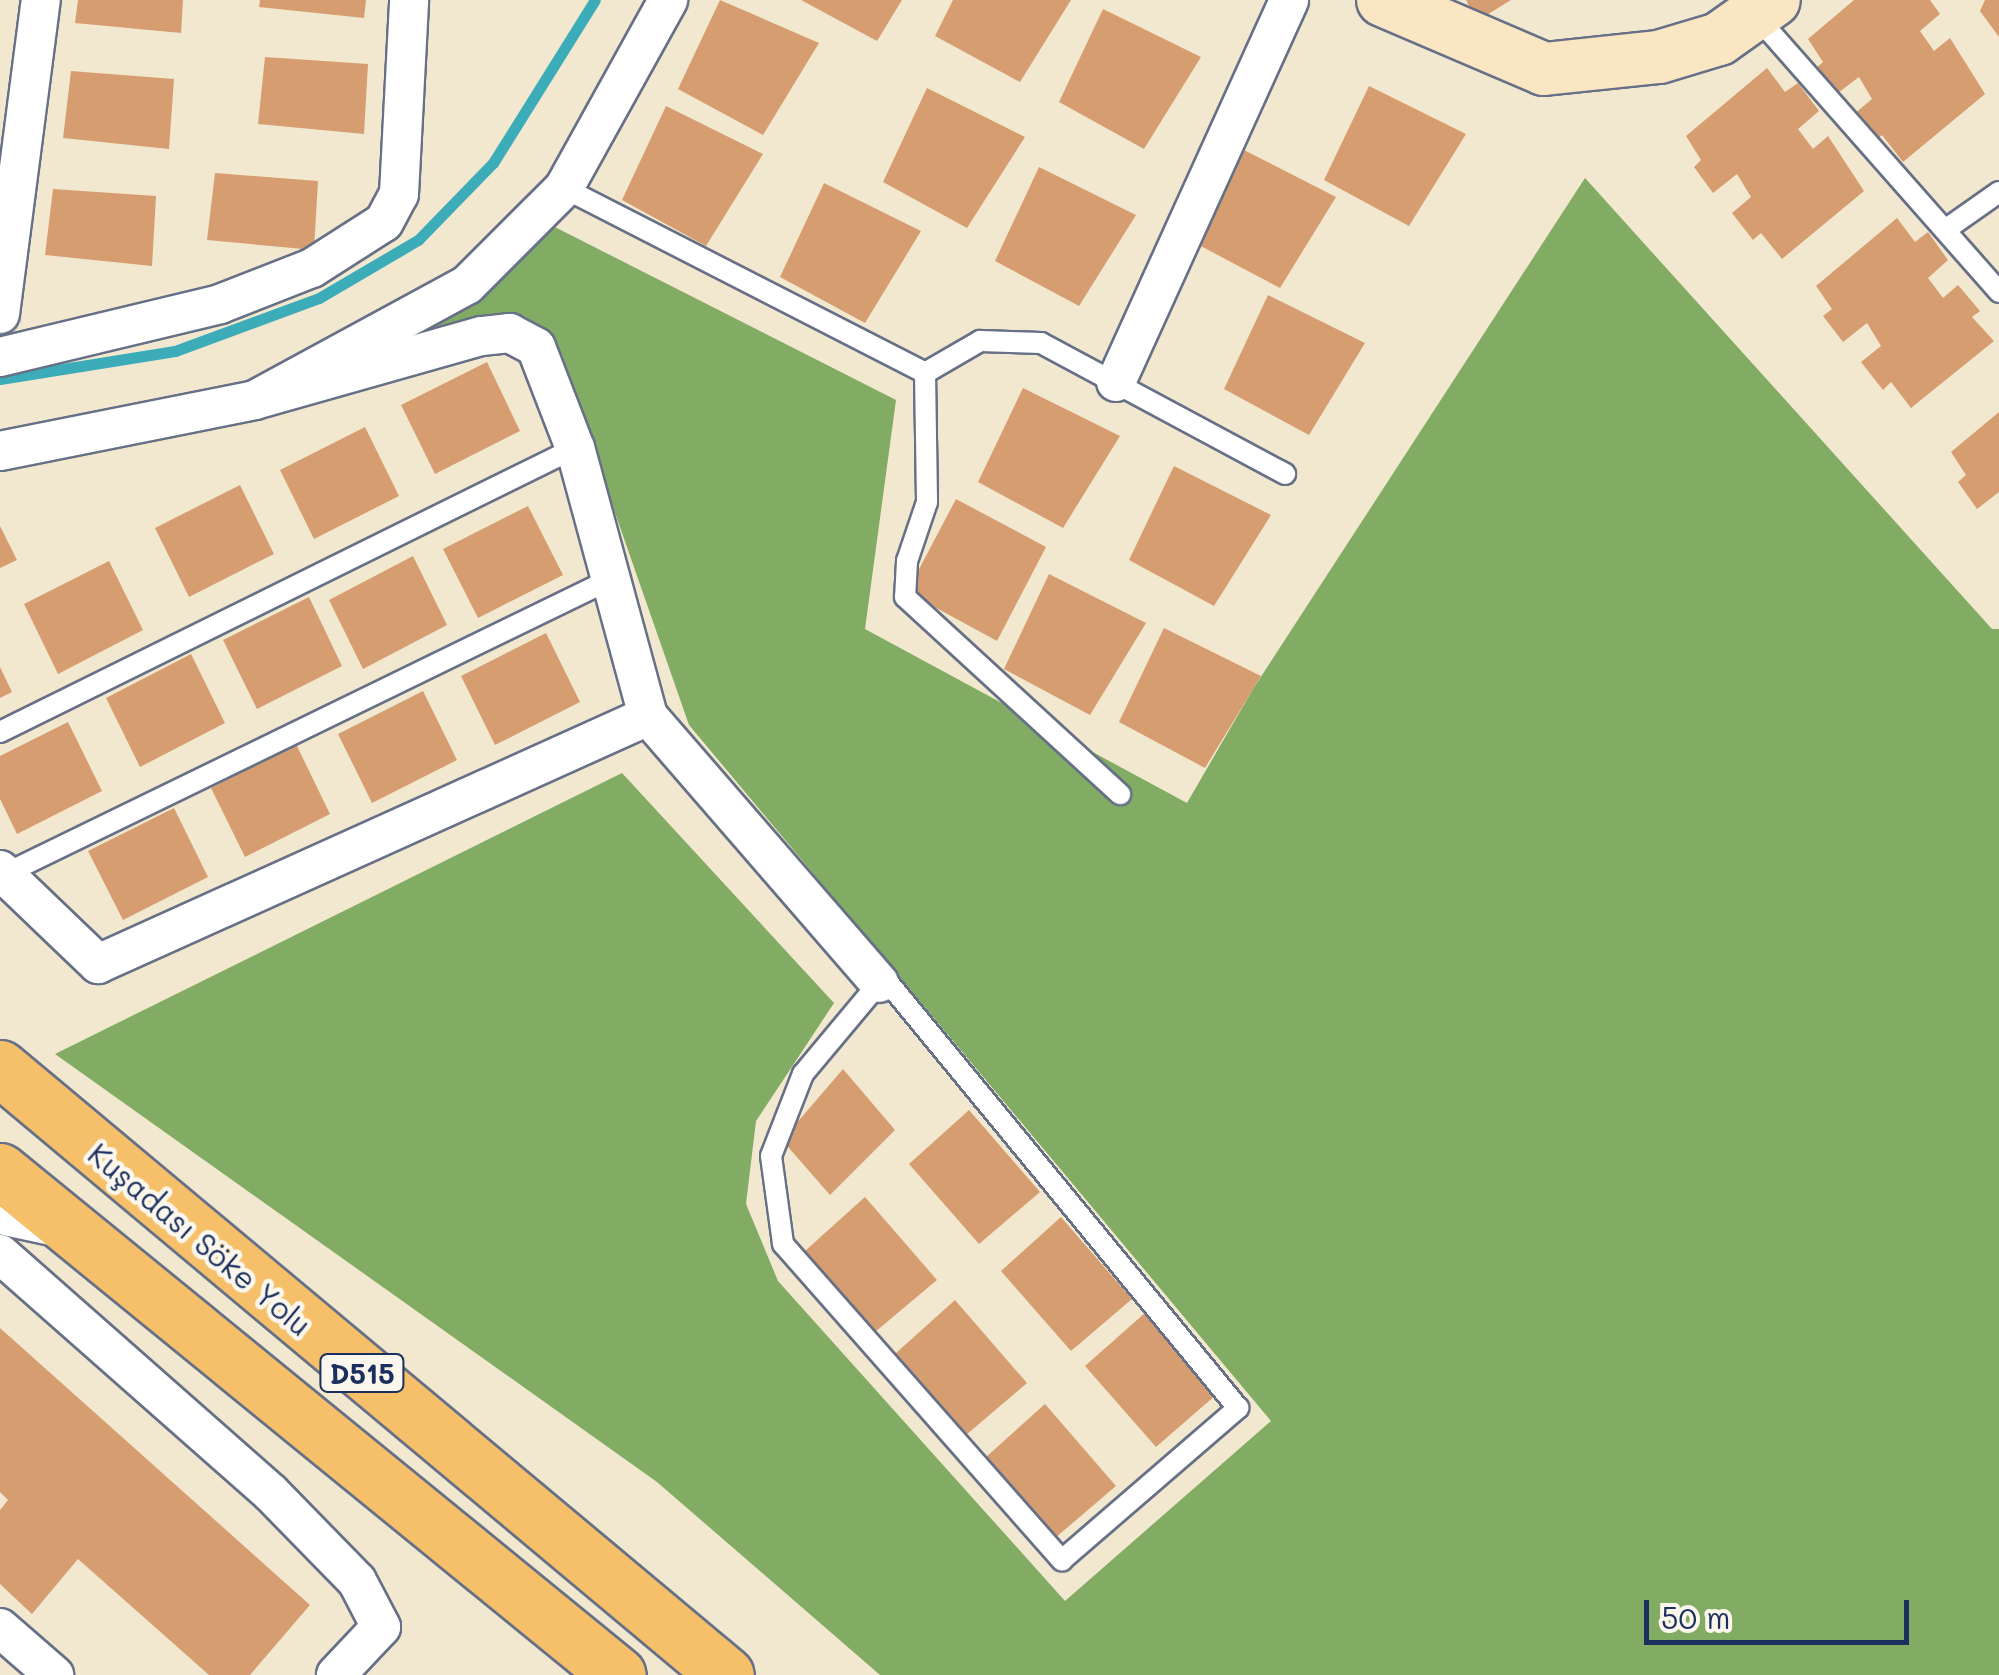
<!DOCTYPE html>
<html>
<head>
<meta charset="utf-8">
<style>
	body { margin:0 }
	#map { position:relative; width:1999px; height:1675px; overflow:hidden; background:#f2e8cf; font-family:Mali,sans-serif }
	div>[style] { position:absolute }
	.forest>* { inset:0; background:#82ac63 }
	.stream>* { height:11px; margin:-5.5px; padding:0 5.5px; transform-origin:5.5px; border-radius:5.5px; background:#3dacb9 }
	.building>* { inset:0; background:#d69e70 }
	.roads { filter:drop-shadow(2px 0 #667086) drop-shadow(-2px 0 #667086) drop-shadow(0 2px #667086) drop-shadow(0 -2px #667086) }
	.lane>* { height:20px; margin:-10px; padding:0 10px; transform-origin:10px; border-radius:10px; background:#fff }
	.street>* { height:38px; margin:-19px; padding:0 19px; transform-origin:19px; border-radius:19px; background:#fff }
	.secondary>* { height:52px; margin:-26px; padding:0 26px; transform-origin:26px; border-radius:26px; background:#fbe6c4 }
	.highway>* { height:55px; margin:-27.5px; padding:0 27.5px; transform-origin:27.5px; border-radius:27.5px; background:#f6c06b }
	span { translate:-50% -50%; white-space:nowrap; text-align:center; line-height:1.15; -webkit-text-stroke:9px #fbf7ec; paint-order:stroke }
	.shield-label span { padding:2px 8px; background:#fbf7ec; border:2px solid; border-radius:8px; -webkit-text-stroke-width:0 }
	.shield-label { font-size:28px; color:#1b2f5e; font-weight:700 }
	.street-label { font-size:30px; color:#1b2f5e }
	.scale { position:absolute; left:1644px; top:1600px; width:265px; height:45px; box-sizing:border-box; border:5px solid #1b2f5e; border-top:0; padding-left:12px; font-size:30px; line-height:35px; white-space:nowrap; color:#1b2f5e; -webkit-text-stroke:8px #fbf7ec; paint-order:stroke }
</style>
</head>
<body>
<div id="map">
	<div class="forest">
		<i style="clip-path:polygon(1585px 178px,1992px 629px,1999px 629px,1999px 1675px,880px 1675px,657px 1482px,55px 1054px,622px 773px,834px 1003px,756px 1121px,746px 1204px,778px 1281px,1065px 1601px,1271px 1421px,689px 725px,552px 332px,513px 317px,375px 347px,543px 221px,896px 400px,865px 629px,1187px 803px,1253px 689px)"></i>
	</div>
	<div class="stream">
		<i style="left:0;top:379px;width:177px;rotate:-9.1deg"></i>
		<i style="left:175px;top:351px;width:153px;rotate:-20.2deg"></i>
		<i style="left:319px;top:298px;width:115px;rotate:-30.4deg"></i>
		<i style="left:418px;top:240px;width:107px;rotate:-45.8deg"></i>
		<i style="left:493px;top:163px;width:192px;rotate:-58deg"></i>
	</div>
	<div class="building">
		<i style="clip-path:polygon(78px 0,183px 0,181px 33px,75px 23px)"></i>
		<i style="clip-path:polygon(260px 0,366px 0,364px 18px,259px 7px)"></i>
		<i style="clip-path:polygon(720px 0,819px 43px,763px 135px,678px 89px)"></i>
		<i style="clip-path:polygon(801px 0,902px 0,877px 41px)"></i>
		<i style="clip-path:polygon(953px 0,1071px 0,1020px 82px,935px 36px)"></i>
		<i style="clip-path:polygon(1466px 0,1511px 0,1477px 21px)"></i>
		<i style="clip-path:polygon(1854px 0,1930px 0,1940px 14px,1920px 31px,1934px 51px,1950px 38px,1985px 94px,1903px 162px,1882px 135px,1874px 143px,1853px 115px,1872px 99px,1859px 77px,1834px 96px,1815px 69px,1823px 62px,1808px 39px)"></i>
		<i style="clip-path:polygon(1985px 0,1999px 0,1999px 37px,1980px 11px)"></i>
		<i style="clip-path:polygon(1103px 9px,1201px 57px,1144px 149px,1059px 102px)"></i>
		<i style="clip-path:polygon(265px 57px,368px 64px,364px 134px,258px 124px)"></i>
		<i style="clip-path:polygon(1767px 68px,1785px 92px,1798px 83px,1819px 111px,1798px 129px,1813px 149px,1828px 136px,1864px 191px,1782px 259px,1761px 233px,1753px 240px,1732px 213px,1751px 197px,1737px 174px,1713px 193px,1694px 167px,1701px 160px,1686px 136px)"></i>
		<i style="clip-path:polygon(71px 71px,174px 79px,169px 149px,63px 138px)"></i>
		<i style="clip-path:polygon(1369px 86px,1466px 134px,1409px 226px,1324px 180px)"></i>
		<i style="clip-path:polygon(927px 88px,1025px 137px,967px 228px,883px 182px)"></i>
		<i style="clip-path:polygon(666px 106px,763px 154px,706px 246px,622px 200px)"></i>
		<i style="clip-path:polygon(1240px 148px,1336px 197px,1280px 288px,1195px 243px)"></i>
		<i style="clip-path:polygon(1039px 167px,1136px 215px,1079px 306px,995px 261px)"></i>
		<i style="clip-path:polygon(215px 173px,318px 181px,314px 250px,207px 240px)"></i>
		<i style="clip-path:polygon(824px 183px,921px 231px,865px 323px,780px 277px)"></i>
		<i style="clip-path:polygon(53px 189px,156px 196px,152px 266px,45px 255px)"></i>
		<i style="clip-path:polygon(1897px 218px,1915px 242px,1928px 232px,1948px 260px,1928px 278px,1943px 298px,1958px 285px,1980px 311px,1972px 317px,1994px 341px,1911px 408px,1891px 382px,1883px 390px,1861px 362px,1881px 346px,1867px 323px,1843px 342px,1823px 316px,1832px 309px,1816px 286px)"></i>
		<i style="clip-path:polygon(1268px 295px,1365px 343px,1309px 435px,1224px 389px)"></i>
		<i style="clip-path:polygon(487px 362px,520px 431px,435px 474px,401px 405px)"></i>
		<i style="clip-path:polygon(1023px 388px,1120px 436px,1063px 528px,978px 482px)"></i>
		<i style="clip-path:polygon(1999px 412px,1999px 492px,1977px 509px,1958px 482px,1966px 475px,1951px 452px)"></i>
		<i style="clip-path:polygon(365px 427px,399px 496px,314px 539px,280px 470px)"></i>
		<i style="clip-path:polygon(1174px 466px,1271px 515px,1214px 606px,1129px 560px)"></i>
		<i style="clip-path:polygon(240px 485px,274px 554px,189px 597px,155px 528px)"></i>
		<i style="clip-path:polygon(956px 499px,1046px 547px,997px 641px,907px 592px)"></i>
		<i style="clip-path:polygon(528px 506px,563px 575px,478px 618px,443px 549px)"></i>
		<i style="clip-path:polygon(0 526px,17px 560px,0 568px)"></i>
		<i style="clip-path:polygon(413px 556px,447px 625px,363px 669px,329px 600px)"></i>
		<i style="clip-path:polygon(109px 561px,143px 630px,58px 674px,24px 604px)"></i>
		<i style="clip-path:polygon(1049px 574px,1146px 623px,1090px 715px,1004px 669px)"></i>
		<i style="clip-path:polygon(309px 597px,342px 666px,257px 709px,223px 640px)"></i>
		<i style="clip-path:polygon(1164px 628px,1261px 676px,1205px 768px,1119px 722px)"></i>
		<i style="clip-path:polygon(546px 633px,580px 702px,495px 745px,461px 676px)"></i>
		<i style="clip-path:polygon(191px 654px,225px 723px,140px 767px,106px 698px)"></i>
		<i style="clip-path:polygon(0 667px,12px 692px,0 698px)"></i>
		<i style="clip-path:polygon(423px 691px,457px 760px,372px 803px,338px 734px)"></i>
		<i style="clip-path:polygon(68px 722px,102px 791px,17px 834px,0 799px,0 756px)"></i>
		<i style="clip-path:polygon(296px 744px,330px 814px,245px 857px,211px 788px)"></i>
		<i style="clip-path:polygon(174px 808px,208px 877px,123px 920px,88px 851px)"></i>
		<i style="clip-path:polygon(843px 1069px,895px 1130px,830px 1195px,782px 1140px)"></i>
		<i style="clip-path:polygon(969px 1110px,1040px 1192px,979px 1244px,909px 1164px)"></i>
		<i style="clip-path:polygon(865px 1197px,937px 1280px,875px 1332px,805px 1251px)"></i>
		<i style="clip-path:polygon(1061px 1217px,1132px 1299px,1071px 1351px,1001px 1271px)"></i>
		<i style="clip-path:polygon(955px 1300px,1027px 1383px,966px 1435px,895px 1354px)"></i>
		<i style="clip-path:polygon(1146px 1312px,1217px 1394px,1156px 1447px,1085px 1366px)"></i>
		<i style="clip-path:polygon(0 1328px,310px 1605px,250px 1675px,209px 1675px,78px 1559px,32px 1614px,0 1584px,0 1510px,8px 1500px,0 1492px)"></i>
		<i style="clip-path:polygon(1045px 1404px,1116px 1486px,1055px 1538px,985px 1458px)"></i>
	</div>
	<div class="roads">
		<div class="lane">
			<i style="left:1756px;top:16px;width:368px;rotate:48.6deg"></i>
			<i style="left:564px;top:188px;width:406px;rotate:27.1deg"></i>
			<i style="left:1945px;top:230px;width:66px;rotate:-35.1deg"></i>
			<i style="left:925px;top:373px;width:129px;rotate:89.1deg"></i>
			<i style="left:927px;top:502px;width:62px;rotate:108.7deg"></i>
			<i style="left:907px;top:561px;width:36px;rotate:93deg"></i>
			<i style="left:905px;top:597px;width:292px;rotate:42.5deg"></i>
			<i style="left:925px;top:373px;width:64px;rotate:-30.2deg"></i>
			<i style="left:980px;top:341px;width:61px;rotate:1.9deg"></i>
			<i style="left:1041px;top:343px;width:277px;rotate:28.2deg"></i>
			<i style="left:0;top:732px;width:641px;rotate:-26.29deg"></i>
			<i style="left:5px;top:874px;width:674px;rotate:-25.96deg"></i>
			<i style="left:879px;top:983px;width:119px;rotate:129.9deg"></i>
			<i style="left:803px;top:1074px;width:88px;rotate:111.3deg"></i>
			<i style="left:771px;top:1156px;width:89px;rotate:82.2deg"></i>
			<i style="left:783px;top:1244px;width:422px;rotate:48.6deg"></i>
			<i style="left:1062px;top:1560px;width:233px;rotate:-40.8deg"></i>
			<i style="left:1238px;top:1408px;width:561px;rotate:-129.43deg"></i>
		</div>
		<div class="street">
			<i style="left:0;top:314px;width:317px;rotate:-82.6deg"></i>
			<i style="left:0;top:357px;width:226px;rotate:-13.5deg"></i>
			<i style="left:220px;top:304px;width:99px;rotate:-21.4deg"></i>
			<i style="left:312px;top:268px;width:85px;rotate:-32.6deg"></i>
			<i style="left:384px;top:222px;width:32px;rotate:-62deg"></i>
			<i style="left:399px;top:194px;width:194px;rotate:-87deg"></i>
			<i style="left:1116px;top:382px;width:419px;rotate:-65.6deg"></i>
			<i style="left:0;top:451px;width:260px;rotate:-11.3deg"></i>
			<i style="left:255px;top:400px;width:241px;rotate:-28.5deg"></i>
			<i style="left:467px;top:285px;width:137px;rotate:-45deg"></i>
			<i style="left:564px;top:188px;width:215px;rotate:-61deg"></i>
			<i style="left:648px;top:716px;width:353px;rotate:49.1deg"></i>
			<i style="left:0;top:870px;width:136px;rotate:43.8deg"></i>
			<i style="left:98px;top:964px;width:603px;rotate:-24.27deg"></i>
			<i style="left:648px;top:716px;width:278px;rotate:-105.2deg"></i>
			<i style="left:575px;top:448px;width:108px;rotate:-111.1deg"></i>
			<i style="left:536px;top:347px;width:30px;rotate:-152deg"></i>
			<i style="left:510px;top:333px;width:29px;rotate:174deg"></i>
			<i style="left:481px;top:336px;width:235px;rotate:164.2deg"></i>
			<i style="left:0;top:1215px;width:62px;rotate:12deg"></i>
			<i style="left:0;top:1254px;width:361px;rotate:41.4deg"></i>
			<i style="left:271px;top:1493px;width:123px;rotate:45.7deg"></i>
			<i style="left:357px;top:1581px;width:52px;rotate:62.4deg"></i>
			<i style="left:381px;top:1627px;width:66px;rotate:133.2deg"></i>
			<i style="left:0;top:1628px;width:72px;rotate:41deg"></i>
		</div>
		<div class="secondary">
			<i style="left:1383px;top:0;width:175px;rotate:23.2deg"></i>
			<i style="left:1544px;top:69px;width:116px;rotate:-6deg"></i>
			<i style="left:1659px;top:57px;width:63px;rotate:-16.7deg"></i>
			<i style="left:1719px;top:39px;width:67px;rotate:-35.3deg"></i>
		</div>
		<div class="highway">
			<i style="left:0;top:1068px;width:946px;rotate:39.9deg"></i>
			<i style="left:0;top:1171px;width:797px;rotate:39.2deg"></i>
		</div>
	</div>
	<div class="shield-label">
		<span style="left:362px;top:1373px">D515</span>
	</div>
	<div class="street-label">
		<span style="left:200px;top:1239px;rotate:40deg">Kuşadası Söke Yolu</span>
	</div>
	<div class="scale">50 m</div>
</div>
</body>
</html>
